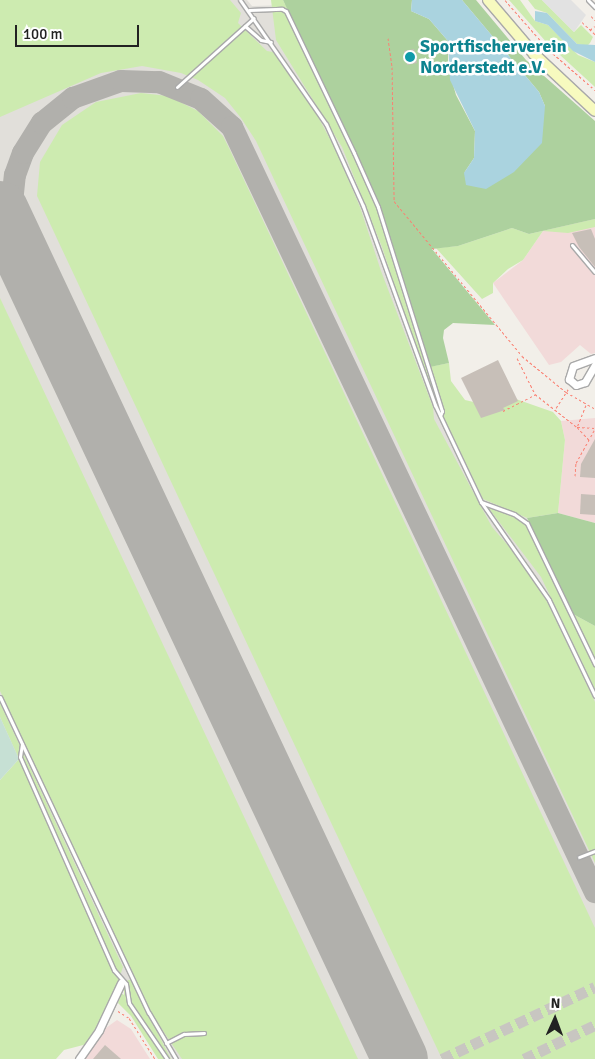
<!DOCTYPE html>
<html>
<head>
<meta charset="utf-8">
<style>
	body { margin:0 }
	#map { position:relative; width:595px; height:1059px; overflow:hidden; background:#f2efe9; font-family:Signika,sans-serif }
	div>[style] { position:absolute }
	.commercial>* { inset:0; background:#f2dad9 }
	.airport>* { inset:0; background:#e1dfda }
	.grass>* { inset:0; background:#cdebb0 }
	.forest>* { inset:0; background:#add19e }
	.wetland>* { inset:0; background:#c6e0d4 }
	.parking>* { inset:0; background:#e2e2e2 }
	.water>* { inset:0; background:#aad3df }
	.taxiway>* { height:22px; margin:-11px; padding:0 11px; transform-origin:11px; border-radius:11px; background:#b1b0ac }
	.runway>* { height:56px; margin:-28px; padding:0 28px; transform-origin:28px; border-radius:28px; background:#b1b0ac }
	.building>* { inset:0; background:#c7bfb8 }
	.trunk-tunnel>* { height:11px; margin-top:-5.5px; transform-origin:0; background:repeating-linear-gradient(90deg,#c8c6c1 0 11px,transparent 0 16.5px) }
	.path>* { height:1px; margin-top:-0.5px; transform-origin:0; background:repeating-linear-gradient(90deg,#fa8072 0 2.5px,transparent 0 5px) }
	.roads { filter:drop-shadow(1px 0 #a9a9a9) drop-shadow(-1px 0 #a9a9a9) drop-shadow(0 1px #a9a9a9) drop-shadow(0 -1px #a9a9a9) }
	.service>* { height:3px; margin:-1.5px; padding:0 1.5px; transform-origin:1.5px; border-radius:1.5px; background:#fff }
	.minor>* { height:7px; margin:-3.5px; padding:0 3.5px; transform-origin:3.5px; border-radius:3.5px; background:#fff }
	.secondary>* { height:10px; margin:-5px; padding:0 5px; transform-origin:5px; border-radius:5px; background:#f7fabf }
	.dots>* { width:14px; height:14px; translate:-50% -50%; box-sizing:border-box; border:2px solid #fff; border-radius:50% }
	span { translate:-50% -50%; white-space:nowrap; text-align:center; line-height:1.15; -webkit-text-stroke:5px #fff; paint-order:stroke }
	.culture-label { font-size:18px; color:#0d838f; font-weight:700 }
	.left { translate:0 -50%; text-align:left }
	.north { position:absolute; left:530px; top:994px; width:50px; height:50px; -webkit-text-stroke:4px #fff; paint-order:stroke; rotate:2deg; font-size:14px; font-weight:700; line-height:20px; text-align:center; color:#222 }
	.north::after { content:''; display:block; margin:auto; width:18px; height:22px; background:#222; clip-path:polygon(50% 0,100% 100%,50% 72%,0 100%) }
	.scale { position:absolute; left:15px; top:25px; width:124px; height:22px; box-sizing:border-box; border:2px solid #222; border-top:0; padding-left:6px; font-size:15px; line-height:18px; white-space:nowrap; color:#222; -webkit-text-stroke:4px #fff; paint-order:stroke }
</style>
</head>
<body>
<div id="map">
	<div class="commercial">
		<i style="clip-path:polygon(595px 219px,595px 353px,591px 354px,580px 345px,561px 362px,549px 365px,493px 283px,523px 260px,543px 231px)"></i>
		<i style="clip-path:polygon(595px 418px,595px 523px,558px 513px,565px 440px,561px 421px)"></i>
		<i style="clip-path:polygon(117px 1020px,131px 1029px,150px 1059px,82px 1059px,103px 1030px)"></i>
	</div>
	<div class="airport">
		<i style="clip-path:polygon(0 0,247px 0,252px 6px,286px 5px,487px 500px,527px 518px,595px 661px,595px 1059px,165px 1059px,124px 998px,124px 985px,117px 980px,0 717px)"></i>
	</div>
	<div class="grass">
		<i style="clip-path:polygon(0 0,230px 0,241px 13px,238px 23px,267px 51px,273px 52px,311px 104px,336px 150px,360px 207px,381px 271px,433px 407px,434px 419px,492px 527px,524px 564px,547px 601px,595px 702px,595px 863px,256px 141px,241px 118px,225px 98px,198px 80px,181px 73px,142px 66px,101px 73px,0 117px)"></i>
		<i style="clip-path:polygon(271px 0,283px 0,380px 207px,429px 367px,449px 363px,451px 381px,465px 400px,478px 403px,513px 398px,553px 412px,561px 421px,565px 440px,558px 513px,527px 518px,483px 499px,437px 404px,413px 342px,382px 247px,342px 147px,276px 40px)"></i>
		<i style="clip-path:polygon(509px 0,520px 0,535px 21px,548px 25px,578px 55px,595px 62px,595px 87px,548px 44px)"></i>
		<i style="clip-path:polygon(528px 0,542px 0,574px 32px,581px 25px,593px 37px,590px 43px,587px 46px,577px 44px,547px 13px,535px 9px)"></i>
		<i style="clip-path:polygon(141px 93px,168px 96px,198px 111px,223px 136px,229px 148px,595px 928px,595px 1059px,442px 1059px,37px 196px,40px 162px,62px 125px,96px 102px)"></i>
		<i style="clip-path:polygon(595px 219px,595px 227px,568px 233px,543px 231px,523px 260px,508px 269px,493px 283px,493px 293px,482px 299px,436px 248px,458px 246px,512px 228px,529px 234px)"></i>
		<i style="clip-path:polygon(0 298px,358px 1059px,182px 1059px,151px 1013px,0 691px)"></i>
		<i style="clip-path:polygon(487px 506px,514px 515px,526px 524px,595px 667px,595px 689px,541px 577px)"></i>
		<i style="clip-path:polygon(573px 614px,595px 626px,595px 661px)"></i>
		<i style="clip-path:polygon(0 703px,123px 967px,109px 1007px,87px 1044px,64px 1050px,56px 1059px,0 1059px,0 780px,19px 759px,0 717px)"></i>
		<i style="clip-path:polygon(128px 980px,131px 980px,171px 1059px,158px 1059px,131px 1016px,118px 1003px,120px 992px,124px 995px,124px 985px)"></i>
	</div>
	<div class="forest">
		<i style="clip-path:polygon(283px 0,412px 0,411px 11px,429px 19px,448px 41px,448px 67px,456px 95px,475px 131px,474px 158px,464px 173px,545px 106px,539px 92px,462px 0,476px 0,526px 60px,595px 121px,595px 219px,529px 234px,512px 228px,458px 246px,432px 249px,495px 325px,453px 323px,444px 330px,443px 338px,449px 363px,430px 367px,380px 207px)"></i>
		<i style="clip-path:polygon(558px 513px,595px 523px,595px 626px,573px 614px,527px 518px)"></i>
	</div>
	<div class="wetland">
		<i style="clip-path:polygon(0 717px,19px 759px,0 780px)"></i>
	</div>
	<div class="parking">
		<i style="clip-path:polygon(542px 0,571px 0,586px 15px,574px 32px)"></i>
	</div>
	<div class="water">
		<i style="clip-path:polygon(412px 0,462px 0,539px 92px,545px 106px,542px 143px,514px 172px,486px 189px,466px 185px,464px 173px,474px 158px,475px 131px,450px 80px,448px 41px,429px 19px,411px 11px)"></i>
		<i style="clip-path:polygon(535px 11px,547px 13px,577px 44px,595px 45px,595px 62px,573px 51px,548px 25px,535px 21px)"></i>
	</div>
	<div class="taxiway">
		<i style="left:21px;top:254px;width:43px;rotate:-103.4deg"></i>
		<i style="left:11px;top:212px;width:37px;rotate:-84deg"></i>
		<i style="left:15px;top:175px;width:23px;rotate:-70deg"></i>
		<i style="left:23px;top:153px;width:36px;rotate:-58deg"></i>
		<i style="left:42px;top:123px;width:40px;rotate:-39deg"></i>
		<i style="left:73px;top:98px;width:51px;rotate:-19.5deg"></i>
		<i style="left:121px;top:81px;width:38px;rotate:2deg"></i>
		<i style="left:159px;top:82px;width:45px;rotate:22deg"></i>
		<i style="left:201px;top:99px;width:42px;rotate:42.1deg"></i>
		<i style="left:232px;top:127px;width:847px;rotate:64.62deg"></i>
	</div>
	<div class="runway">
		<i style="left:0;top:209px;width:939px;rotate:64.8deg"></i>
	</div>
	<div class="building">
		<i style="clip-path:polygon(414px 49px,417px 63px,407px 65px,404px 51px)"></i>
		<i style="clip-path:polygon(591px 229px,595px 239px,595px 267px,579px 247px,572px 233px)"></i>
		<i style="clip-path:polygon(498px 360px,518px 401px,503px 408px,505px 410px,481px 418px,461px 378px)"></i>
		<i style="clip-path:polygon(595px 439px,595px 478px,580px 477px,581px 464px)"></i>
		<i style="clip-path:polygon(581px 494px,595px 495px,595px 515px,580px 514px)"></i>
		<i style="clip-path:polygon(105px 1045px,121px 1059px,93px 1059px)"></i>
	</div>
	<div class="trunk-tunnel">
		<i style="left:442px;top:1059px;width:169px;rotate:-25.2deg"></i>
		<i style="left:524px;top:1059px;width:79px;rotate:-25.6deg"></i>
	</div>
	<div class="path">
		<i style="left:505px;top:0;width:67px;rotate:48.7deg"></i>
		<i style="left:549px;top:50px;width:61px;rotate:41deg"></i>
		<i style="left:591px;top:16px;width:6px;rotate:45deg"></i>
		<i style="left:582px;top:22px;width:18px;rotate:43deg"></i>
		<i style="left:590px;top:30px;width:6px;rotate:-39deg"></i>
		<i style="left:388px;top:38px;width:29px;rotate:82deg"></i>
		<i style="left:392px;top:67px;width:134px;rotate:89.1deg"></i>
		<i style="left:394px;top:201px;width:201px;rotate:50.4deg"></i>
		<i style="left:522px;top:356px;width:57px;rotate:39.3deg"></i>
		<i style="left:566px;top:392px;width:34px;rotate:30deg"></i>
		<i style="left:517px;top:358px;width:40px;rotate:63.4deg"></i>
		<i style="left:535px;top:394px;width:53px;rotate:38.2deg"></i>
		<i style="left:577px;top:427px;width:18px;rotate:3deg"></i>
		<i style="left:586px;top:405px;width:24px;rotate:112deg"></i>
		<i style="left:577px;top:427px;width:19px;rotate:47deg"></i>
		<i style="left:556px;top:408px;width:24px;rotate:-57deg"></i>
		<i style="left:503px;top:411px;width:36px;rotate:-27deg"></i>
		<i style="left:575px;top:476px;width:13px;rotate:-86deg"></i>
		<i style="left:576px;top:463px;width:39px;rotate:-61deg"></i>
		<i style="left:118px;top:1011px;width:13px;rotate:32deg"></i>
		<i style="left:129px;top:1018px;width:49px;rotate:57.6deg"></i>
	</div>
	<div class="roads">
		<div class="service">
			<i style="left:240px;top:0;width:151px;rotate:55.3deg"></i>
			<i style="left:326px;top:124px;width:90px;rotate:65.7deg"></i>
			<i style="left:363px;top:206px;width:212px;rotate:70.1deg"></i>
			<i style="left:435px;top:405px;width:107px;rotate:64.6deg"></i>
			<i style="left:481px;top:502px;width:119px;rotate:55.2deg"></i>
			<i style="left:549px;top:600px;width:106px;rotate:64.4deg"></i>
			<i style="left:588px;top:0;width:10px;rotate:45deg"></i>
			<i style="left:249px;top:10px;width:33px;rotate:-2deg"></i>
			<i style="left:282px;top:9px;width:4px;rotate:27deg"></i>
			<i style="left:286px;top:11px;width:157px;rotate:64.4deg"></i>
			<i style="left:354px;top:153px;width:59px;rotate:66deg"></i>
			<i style="left:378px;top:207px;width:214px;rotate:72.6deg"></i>
			<i style="left:442px;top:411px;width:5px;rotate:112deg"></i>
			<i style="left:245px;top:26px;width:21px;rotate:41deg"></i>
			<i style="left:261px;top:40px;width:10px;rotate:11deg"></i>
			<i style="left:177px;top:87px;width:103px;rotate:-41.9deg"></i>
			<i style="left:572px;top:245px;width:35px;rotate:50deg"></i>
			<i style="left:481px;top:502px;width:35px;rotate:20deg"></i>
			<i style="left:514px;top:514px;width:16px;rotate:35deg"></i>
			<i style="left:527px;top:523px;width:157px;rotate:64.3deg"></i>
			<i style="left:0;top:697px;width:349px;rotate:64.8deg"></i>
			<i style="left:149px;top:1013px;width:53px;rotate:59.6deg"></i>
			<i style="left:22px;top:744px;width:13px;rotate:99deg"></i>
			<i style="left:20px;top:757px;width:233px;rotate:66.2deg"></i>
			<i style="left:114px;top:970px;width:18px;rotate:49deg"></i>
			<i style="left:126px;top:984px;width:19px;rotate:81deg"></i>
			<i style="left:129px;top:1003px;width:68px;rotate:55.8deg"></i>
			<i style="left:579px;top:857px;width:17px;rotate:-21deg"></i>
			<i style="left:166px;top:1043px;width:20px;rotate:-27deg"></i>
			<i style="left:184px;top:1034px;width:20px;rotate:-3deg"></i>
		</div>
		<div class="minor">
			<i style="left:595px;top:358px;width:23px;rotate:160deg"></i>
			<i style="left:573px;top:366px;width:14px;rotate:107deg"></i>
			<i style="left:569px;top:379px;width:9px;rotate:41deg"></i>
			<i style="left:576px;top:385px;width:9px;rotate:-18deg"></i>
			<i style="left:585px;top:382px;width:20px;rotate:-60deg"></i>
			<i style="left:79px;top:1059px;width:35px;rotate:-55deg"></i>
			<i style="left:99px;top:1030px;width:52px;rotate:-64.9deg"></i>
		</div>
		<div class="secondary">
			<i style="left:488px;top:0;width:71px;rotate:49.6deg"></i>
			<i style="left:534px;top:54px;width:83px;rotate:43.1deg"></i>
		</div>
	</div>
	<div class="dots">
		<i style="left:410px;top:57px;background:#0f9aa8"></i>
	</div>
	<div class="culture-label">
		<span class="left" style="left:420px;top:57px">Sportfischerverein<br>Norderstedt e.V.</span>
	</div>
	<div class="north">N</div>
	<div class="scale">100 m</div>
</div>
</body>
</html>
